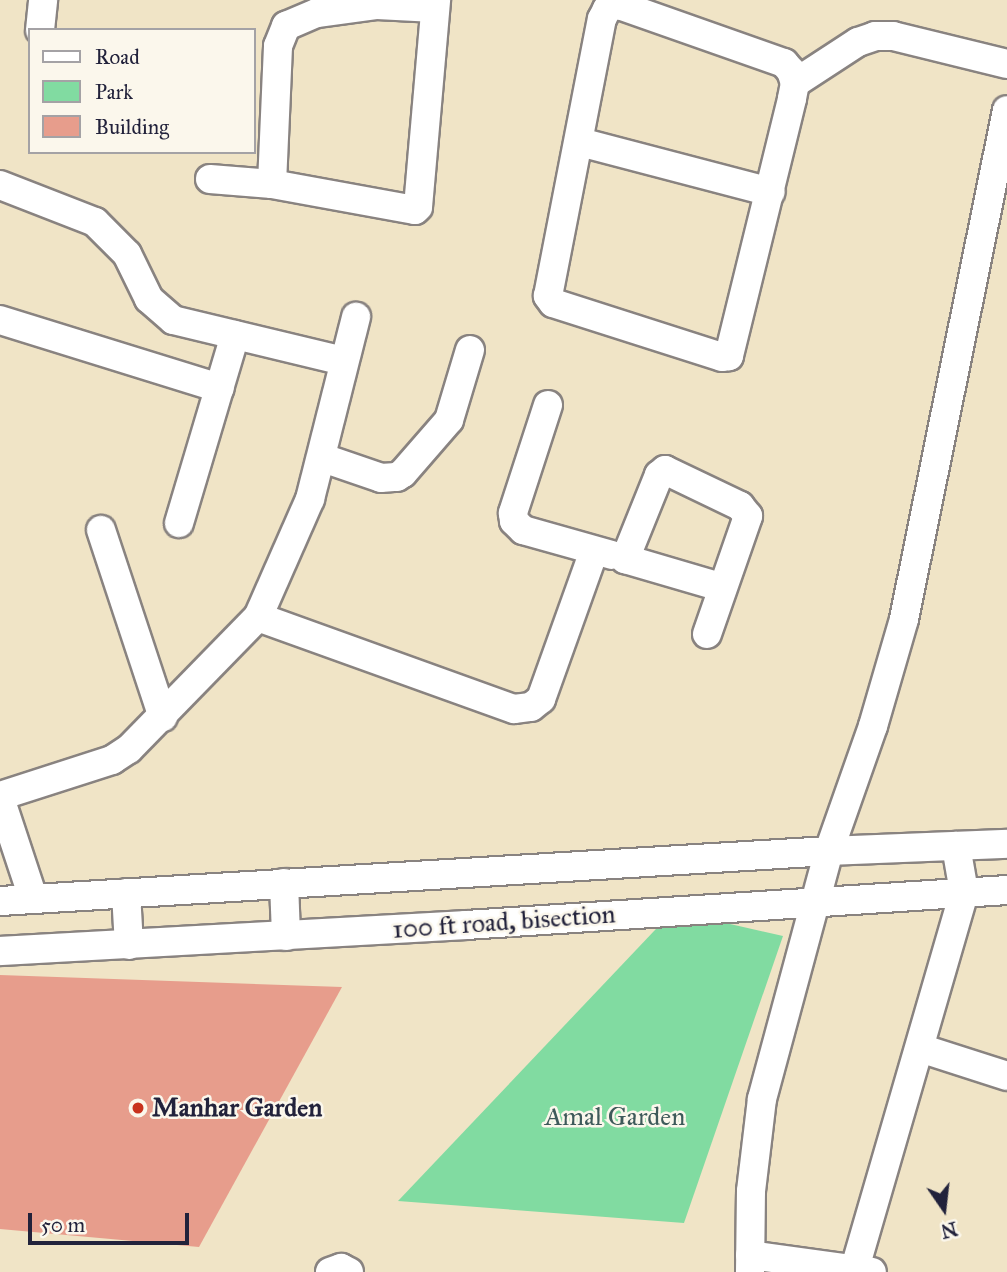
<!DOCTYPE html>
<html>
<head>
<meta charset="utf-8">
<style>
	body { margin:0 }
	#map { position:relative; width:1007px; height:1272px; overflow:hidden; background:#f0e4c6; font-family:"IM FELL Great Primer",serif }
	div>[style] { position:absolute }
	.green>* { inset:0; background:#81dba1 }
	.building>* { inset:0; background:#e79d8c }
	.roads { filter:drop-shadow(2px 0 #898380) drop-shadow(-2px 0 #898380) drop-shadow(0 2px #898380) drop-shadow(0 -2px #898380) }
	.minor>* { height:28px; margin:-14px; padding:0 14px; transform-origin:14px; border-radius:14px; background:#fff }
	.dots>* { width:19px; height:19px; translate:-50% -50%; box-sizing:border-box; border:4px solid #fbf7ec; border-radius:50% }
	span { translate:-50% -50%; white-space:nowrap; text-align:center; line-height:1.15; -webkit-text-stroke:5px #fbf7ec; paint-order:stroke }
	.street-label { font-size:26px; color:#22223b }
	.poi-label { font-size:26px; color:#22223b; font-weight:700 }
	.left { translate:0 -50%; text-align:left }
	.park-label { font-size:26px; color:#3e5a5a }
	.legend { position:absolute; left:28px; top:28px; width:228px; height:126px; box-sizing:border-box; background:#fbf7ec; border:2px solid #a4a2a5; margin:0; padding:9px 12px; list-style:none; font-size:21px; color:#22223b }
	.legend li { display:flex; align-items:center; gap:14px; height:35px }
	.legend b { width:35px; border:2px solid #a4a2a5 }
	.north { position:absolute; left:909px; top:1174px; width:70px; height:70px; -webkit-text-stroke:5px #fbf7ec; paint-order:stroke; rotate:166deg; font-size:19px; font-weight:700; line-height:28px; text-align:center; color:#22223b }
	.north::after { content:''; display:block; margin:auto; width:24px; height:32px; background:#22223b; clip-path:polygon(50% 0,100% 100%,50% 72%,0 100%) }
	.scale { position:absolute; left:28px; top:1213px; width:161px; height:32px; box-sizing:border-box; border:4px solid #22223b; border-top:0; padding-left:9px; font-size:21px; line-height:24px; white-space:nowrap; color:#22223b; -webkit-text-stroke:5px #fbf7ec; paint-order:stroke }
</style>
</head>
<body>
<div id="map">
	<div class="green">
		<i style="clip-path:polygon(673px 911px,783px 936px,684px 1223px,398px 1201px)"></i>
	</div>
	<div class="building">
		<i style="clip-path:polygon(0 975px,342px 987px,199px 1247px,0 1229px)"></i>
	</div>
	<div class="roads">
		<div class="minor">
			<i style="left:614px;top:5px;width:8px;rotate:7deg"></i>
			<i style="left:622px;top:6px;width:172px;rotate:19.4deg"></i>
			<i style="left:784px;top:63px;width:11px;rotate:49deg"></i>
			<i style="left:791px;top:71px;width:13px;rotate:72deg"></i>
			<i style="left:795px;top:83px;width:16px;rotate:101deg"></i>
			<i style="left:792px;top:99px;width:265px;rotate:103.8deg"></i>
			<i style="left:729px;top:356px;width:7px;rotate:172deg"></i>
			<i style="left:722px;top:357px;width:177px;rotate:-162.3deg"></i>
			<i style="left:553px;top:303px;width:9px;rotate:-126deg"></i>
			<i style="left:548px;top:296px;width:282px;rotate:-79deg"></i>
			<i style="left:602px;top:19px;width:11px;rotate:-63deg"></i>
			<i style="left:607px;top:9px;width:8px;rotate:-30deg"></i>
			<i style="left:40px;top:30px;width:30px;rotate:-84deg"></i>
			<i style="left:795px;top:83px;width:75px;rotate:-33.1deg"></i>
			<i style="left:858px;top:42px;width:18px;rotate:-19deg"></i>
			<i style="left:875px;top:36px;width:18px"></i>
			<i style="left:893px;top:36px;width:117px;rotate:13.8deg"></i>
			<i style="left:580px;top:142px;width:197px;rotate:14.7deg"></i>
			<i style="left:210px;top:179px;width:62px;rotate:4.6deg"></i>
			<i style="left:272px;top:184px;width:145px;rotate:10.3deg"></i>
			<i style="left:415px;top:210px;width:4px;rotate:-45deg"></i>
			<i style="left:418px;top:207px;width:208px;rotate:-85deg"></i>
			<i style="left:272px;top:184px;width:138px;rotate:-87.5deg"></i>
			<i style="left:278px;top:46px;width:22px;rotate:-68deg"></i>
			<i style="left:286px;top:26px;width:34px;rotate:-23deg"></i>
			<i style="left:317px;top:13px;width:61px;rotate:-7.6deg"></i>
			<i style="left:377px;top:5px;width:58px;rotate:3deg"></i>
			<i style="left:0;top:185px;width:102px;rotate:21.3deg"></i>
			<i style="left:95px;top:222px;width:45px;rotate:45deg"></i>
			<i style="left:127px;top:254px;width:50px;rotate:63.9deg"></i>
			<i style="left:149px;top:299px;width:32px;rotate:41deg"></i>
			<i style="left:173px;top:320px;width:176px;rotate:13.5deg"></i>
			<i style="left:0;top:320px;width:230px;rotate:17.2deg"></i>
			<i style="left:548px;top:405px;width:114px;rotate:108deg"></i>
			<i style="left:513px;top:513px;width:8px;rotate:83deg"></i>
			<i style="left:514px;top:521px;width:13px;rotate:45deg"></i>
			<i style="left:523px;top:530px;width:92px;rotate:15.7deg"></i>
			<i style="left:323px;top:458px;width:61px;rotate:19deg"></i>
			<i style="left:381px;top:478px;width:16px;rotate:-4deg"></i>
			<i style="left:397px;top:477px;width:7px;rotate:-34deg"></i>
			<i style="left:403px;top:473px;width:70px;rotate:-49deg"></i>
			<i style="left:449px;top:420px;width:73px;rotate:-73.3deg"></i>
			<i style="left:179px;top:523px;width:196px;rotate:-73.4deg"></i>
			<i style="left:101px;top:530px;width:197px;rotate:71.7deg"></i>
			<i style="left:258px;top:617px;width:272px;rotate:19.8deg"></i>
			<i style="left:514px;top:709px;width:17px;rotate:-7deg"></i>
			<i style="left:531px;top:707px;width:13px;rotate:-39deg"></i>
			<i style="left:541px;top:699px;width:157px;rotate:-70.3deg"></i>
			<i style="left:707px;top:634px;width:125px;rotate:-70.8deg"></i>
			<i style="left:748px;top:516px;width:13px;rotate:-129deg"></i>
			<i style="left:740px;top:506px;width:83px;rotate:-154.4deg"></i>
			<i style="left:665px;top:470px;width:8px;rotate:140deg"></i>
			<i style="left:659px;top:475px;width:91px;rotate:112deg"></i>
			<i style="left:625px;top:559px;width:100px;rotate:16.3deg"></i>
			<i style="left:0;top:796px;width:118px;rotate:-17.8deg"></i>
			<i style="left:112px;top:760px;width:20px;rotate:-33deg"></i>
			<i style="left:129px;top:749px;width:185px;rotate:-45.7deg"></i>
			<i style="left:258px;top:617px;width:129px;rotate:-66.2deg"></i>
			<i style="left:310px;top:499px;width:188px;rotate:-75.8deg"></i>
			<i style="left:0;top:798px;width:105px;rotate:71.7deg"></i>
			<i style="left:284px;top:883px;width:53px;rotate:87.8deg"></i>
			<i style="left:126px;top:893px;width:52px;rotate:86.7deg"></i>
			<i style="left:0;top:901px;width:831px;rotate:-3.45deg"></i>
			<i style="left:829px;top:851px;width:178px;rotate:-2.3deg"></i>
			<i style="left:0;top:951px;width:467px;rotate:-3.2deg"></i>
			<i style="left:466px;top:925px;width:542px;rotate:-3.7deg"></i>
			<i style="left:920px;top:1048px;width:91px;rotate:17.8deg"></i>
			<i style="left:750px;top:1255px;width:123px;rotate:7.9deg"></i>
			<i style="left:855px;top:1268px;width:391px;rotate:-73.8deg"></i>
			<i style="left:964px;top:892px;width:47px;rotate:-99.9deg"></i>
			<i style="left:330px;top:1272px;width:12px;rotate:-20deg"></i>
			<i style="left:341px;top:1268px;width:9px;rotate:27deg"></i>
			<i style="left:750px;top:1272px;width:81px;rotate:-89.3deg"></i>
			<i style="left:751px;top:1191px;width:93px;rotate:-83.2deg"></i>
			<i style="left:762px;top:1099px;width:257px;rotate:-74.9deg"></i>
			<i style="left:829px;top:851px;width:133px;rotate:-70.6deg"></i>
			<i style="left:873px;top:726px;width:111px;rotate:-73.8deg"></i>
			<i style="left:904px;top:619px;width:519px;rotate:-78.56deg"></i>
		</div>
	</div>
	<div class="dots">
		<i style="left:138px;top:1108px;background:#c8321e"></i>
	</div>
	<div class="street-label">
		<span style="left:504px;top:922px;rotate:-4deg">100 ft road, bisection</span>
	</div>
	<div class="poi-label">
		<span class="left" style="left:152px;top:1108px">Manhar Garden</span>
	</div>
	<div class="park-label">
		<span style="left:615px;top:1117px">Amal Garden</span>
	</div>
	<ul class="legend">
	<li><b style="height:9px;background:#fff"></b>Road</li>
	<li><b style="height:19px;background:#81dba1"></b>Park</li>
	<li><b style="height:19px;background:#e79d8c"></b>Building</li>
	</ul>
	<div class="north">N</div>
	<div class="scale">50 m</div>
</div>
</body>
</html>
